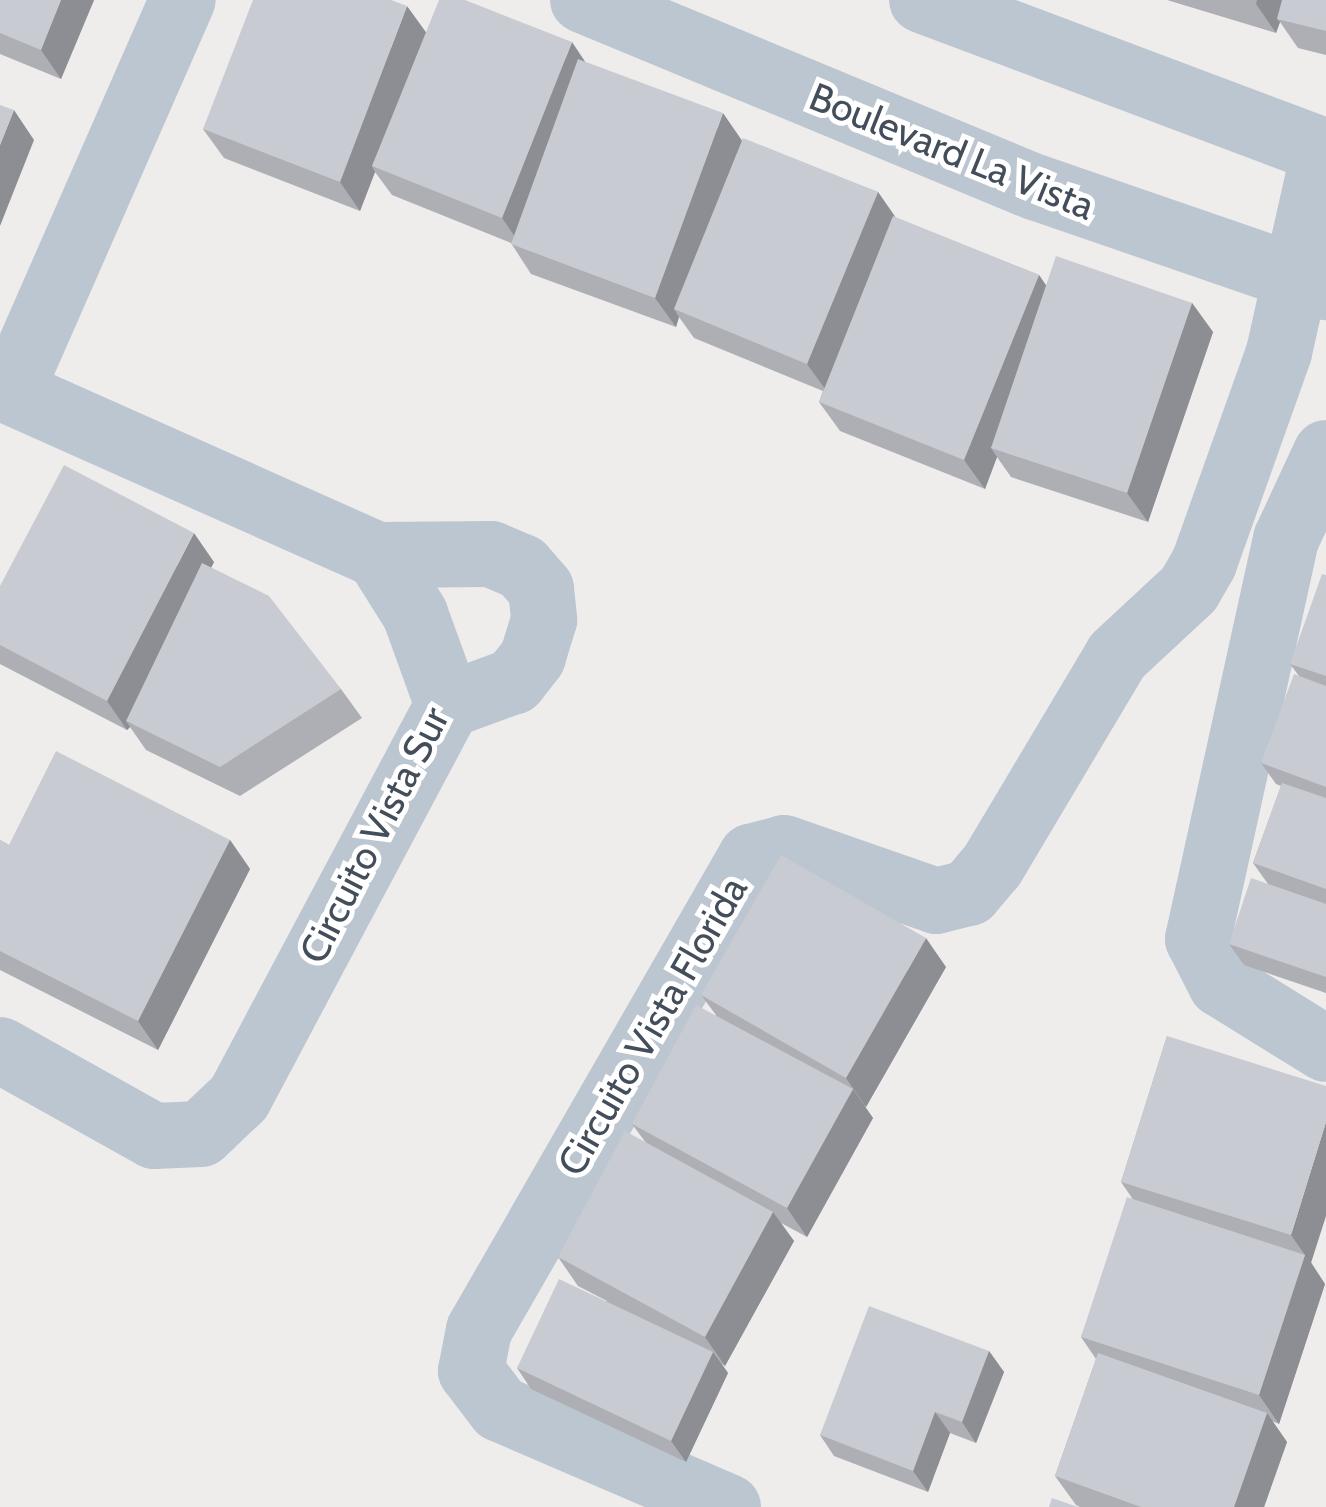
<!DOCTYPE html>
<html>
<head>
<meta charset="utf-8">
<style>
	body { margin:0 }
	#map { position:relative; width:1326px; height:1507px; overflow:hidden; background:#efecec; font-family:Cabin,sans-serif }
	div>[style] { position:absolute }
	.minor>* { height:66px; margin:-33px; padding:0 33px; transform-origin:33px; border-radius:33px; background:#bcc6d0 }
	.wall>* { inset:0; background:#adafb5 }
	.shaded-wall>* { inset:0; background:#8d8e93 }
	.building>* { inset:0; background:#c9cbd2 }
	span { translate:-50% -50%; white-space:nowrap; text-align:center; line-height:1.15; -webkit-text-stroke:10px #fff; paint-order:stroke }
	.street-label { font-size:39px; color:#444e5b }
</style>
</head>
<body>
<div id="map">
	<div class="minor">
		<i style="left:583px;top:0;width:489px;rotate:22.5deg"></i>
		<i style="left:1035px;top:187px;width:308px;rotate:19deg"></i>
		<i style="left:922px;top:0;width:432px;rotate:20.6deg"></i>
		<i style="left:0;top:387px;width:414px;rotate:24deg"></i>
		<i style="left:378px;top:555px;width:70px;rotate:57.9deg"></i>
		<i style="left:415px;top:614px;width:97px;rotate:70.1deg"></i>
		<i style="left:448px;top:705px;width:445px;rotate:118deg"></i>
		<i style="left:239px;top:1098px;width:52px;rotate:136.5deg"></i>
		<i style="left:201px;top:1134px;width:47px;rotate:177.6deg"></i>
		<i style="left:154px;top:1136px;width:176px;rotate:-150.8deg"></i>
		<i style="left:11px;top:391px;width:427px;rotate:-66.3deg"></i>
		<i style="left:1326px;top:453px;width:95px;rotate:114.9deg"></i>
		<i style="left:1286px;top:539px;width:410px;rotate:102.4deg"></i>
		<i style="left:1198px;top:939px;width:51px;rotate:62.9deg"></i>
		<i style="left:1221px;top:984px;width:123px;rotate:31.8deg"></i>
		<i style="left:378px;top:555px;width:113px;rotate:-0.5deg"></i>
		<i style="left:491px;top:554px;width:34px;rotate:23deg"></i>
		<i style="left:522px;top:567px;width:29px;rotate:49deg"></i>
		<i style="left:541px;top:589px;width:31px;rotate:84deg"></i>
		<i style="left:544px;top:620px;width:39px;rotate:107deg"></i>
		<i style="left:533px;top:657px;width:31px;rotate:128deg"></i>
		<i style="left:514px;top:681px;width:70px;rotate:160deg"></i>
		<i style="left:728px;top:1507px;width:248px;rotate:-156.7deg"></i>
		<i style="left:500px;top:1409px;width:48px;rotate:-127.3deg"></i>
		<i style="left:471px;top:1371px;width:42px;rotate:-79deg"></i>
		<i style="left:479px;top:1330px;width:546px;rotate:-60.1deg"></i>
		<i style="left:751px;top:857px;width:34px;rotate:-15deg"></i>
		<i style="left:784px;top:848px;width:161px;rotate:19.2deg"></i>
		<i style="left:936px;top:901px;width:34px;rotate:-14deg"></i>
		<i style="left:969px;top:893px;width:35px;rotate:-50deg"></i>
		<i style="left:992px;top:866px;width:244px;rotate:-59.2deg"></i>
		<i style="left:1117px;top:656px;width:98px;rotate:-42.9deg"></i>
		<i style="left:1189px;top:589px;width:30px;rotate:-60deg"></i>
		<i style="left:1204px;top:563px;width:224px;rotate:-70.4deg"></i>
		<i style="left:1279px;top:352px;width:205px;rotate:-77.3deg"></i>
	</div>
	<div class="wall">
		<i style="clip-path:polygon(0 0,94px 0,61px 79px,0 54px)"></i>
		<i style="clip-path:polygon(1167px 0,1326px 0,1326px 55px,1298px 48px,1280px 22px,1276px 33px)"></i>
		<i style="clip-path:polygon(426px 33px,585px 62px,742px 141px,878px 192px,896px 218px,1039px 275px,1046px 286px,1192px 303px,1213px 332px,1148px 522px,1011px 477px,997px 457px,985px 489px,840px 431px,819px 402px,823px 391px,694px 338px,679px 317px,676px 327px,531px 274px,511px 243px,392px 195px,375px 172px,360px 211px,224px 158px,203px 129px)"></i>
		<i style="clip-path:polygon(214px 562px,211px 568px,341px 689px,362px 718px,240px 796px,146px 750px,130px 727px,127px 730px,0 664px,0 586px)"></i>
		<i style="clip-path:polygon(1326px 575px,1326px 993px,1244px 965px,1229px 944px,1268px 884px,1253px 863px,1281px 786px,1276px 784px,1261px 763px,1299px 676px,1290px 664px)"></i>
		<i style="clip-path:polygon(0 840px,9px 845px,230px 840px,250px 869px,158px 1050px,0 970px)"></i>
		<i style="clip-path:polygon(946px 967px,866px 1107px,864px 1106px,873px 1118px,807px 1237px,781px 1223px,794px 1241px,725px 1366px,722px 1364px,728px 1373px,686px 1462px,531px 1389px,517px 1368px,607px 1301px,578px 1286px,558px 1257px,646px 1143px,632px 1124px,716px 1015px,701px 995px)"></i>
		<i style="clip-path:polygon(1167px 1036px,1325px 1284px,1279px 1424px,1272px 1421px,1287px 1442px,1264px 1507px,1080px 1507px,1076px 1505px,1055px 1476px,1096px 1359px,1081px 1337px,1132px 1198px,1121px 1182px)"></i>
		<i style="clip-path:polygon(989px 1351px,1004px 1372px,976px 1443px,950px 1433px,928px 1492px,834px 1456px,820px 1435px)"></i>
	</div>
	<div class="shaded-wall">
		<i style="clip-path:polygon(61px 0,94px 0,61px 79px,41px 50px)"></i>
		<i style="clip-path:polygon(1257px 0,1286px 0,1277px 19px,1280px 22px,1276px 33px,1256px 4px)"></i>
		<i style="clip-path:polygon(407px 6px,428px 35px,372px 166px,375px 172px,360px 211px,340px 182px)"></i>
		<i style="clip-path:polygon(572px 42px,592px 72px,522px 247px,502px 218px)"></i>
		<i style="clip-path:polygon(14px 110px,34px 140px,0 226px,0 145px)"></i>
		<i style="clip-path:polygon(723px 113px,743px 142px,674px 309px,679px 317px,676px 327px,655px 298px)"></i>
		<i style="clip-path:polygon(878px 192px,898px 221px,828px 393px,807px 364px)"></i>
		<i style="clip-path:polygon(1039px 275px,1059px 304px,991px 448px,997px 457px,985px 489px,964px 460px)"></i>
		<i style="clip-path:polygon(1192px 303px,1213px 332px,1148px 522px,1127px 493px)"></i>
		<i style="clip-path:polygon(194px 533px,214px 562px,131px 724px,126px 721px,130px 727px,127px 730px,107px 701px)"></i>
		<i style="clip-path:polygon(230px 840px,250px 869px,158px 1050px,138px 1021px)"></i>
		<i style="clip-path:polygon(926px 938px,946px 967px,866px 1107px,846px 1078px)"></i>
		<i style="clip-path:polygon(853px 1089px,873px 1118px,807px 1237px,787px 1208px)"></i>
		<i style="clip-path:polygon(1326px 1122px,1326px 1216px,1311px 1263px,1325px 1284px,1279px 1424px,1259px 1395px,1305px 1255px,1291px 1235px)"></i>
		<i style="clip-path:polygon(773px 1212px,794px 1241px,725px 1366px,705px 1337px)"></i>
		<i style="clip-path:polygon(989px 1351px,1004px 1372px,976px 1443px,962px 1422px)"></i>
		<i style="clip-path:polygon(713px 1352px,728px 1373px,686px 1462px,671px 1441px)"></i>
		<i style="clip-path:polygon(935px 1412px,950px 1433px,928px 1492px,913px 1471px)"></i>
		<i style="clip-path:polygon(1267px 1413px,1287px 1442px,1264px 1507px,1234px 1507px)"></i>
	</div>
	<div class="building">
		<i style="clip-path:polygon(0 0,61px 0,41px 50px,0 33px)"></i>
		<i style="clip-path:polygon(253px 0,391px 0,407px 6px,340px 182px,203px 129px)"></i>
		<i style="clip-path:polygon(439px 0,465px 0,572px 42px,502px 218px,372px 166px)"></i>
		<i style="clip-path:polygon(1282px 0,1326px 0,1326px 31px,1277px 19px)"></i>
		<i style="clip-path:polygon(578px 59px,723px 113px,655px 298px,511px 244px)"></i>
		<i style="clip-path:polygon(0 105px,14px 110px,0 145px)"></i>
		<i style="clip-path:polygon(743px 138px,878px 192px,807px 364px,674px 309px)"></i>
		<i style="clip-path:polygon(893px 216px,1039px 275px,964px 460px,819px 402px)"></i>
		<i style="clip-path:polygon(1056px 256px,1192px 303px,1127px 493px,991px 448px)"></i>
		<i style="clip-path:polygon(64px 465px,194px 533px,107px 701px,0 645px,0 586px)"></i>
		<i style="clip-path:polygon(202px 563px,269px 596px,341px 689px,220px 767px,126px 721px)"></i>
		<i style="clip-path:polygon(1322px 574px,1326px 575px,1326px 676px,1290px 664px)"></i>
		<i style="clip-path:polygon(1294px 674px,1326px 686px,1326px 787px,1261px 763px)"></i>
		<i style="clip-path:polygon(56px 751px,230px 840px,138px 1021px,0 951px,0 840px,9px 845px)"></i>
		<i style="clip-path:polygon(1282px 783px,1326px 798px,1326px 889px,1253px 863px)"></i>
		<i style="clip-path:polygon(781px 855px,926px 938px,846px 1078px,701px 995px)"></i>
		<i style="clip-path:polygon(1251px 878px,1326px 904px,1326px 977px,1229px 944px)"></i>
		<i style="clip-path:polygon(696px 1005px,853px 1089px,787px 1208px,632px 1124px)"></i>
		<i style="clip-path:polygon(1167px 1036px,1326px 1086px,1326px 1122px,1291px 1235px,1121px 1182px)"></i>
		<i style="clip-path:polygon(625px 1131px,773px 1212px,705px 1337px,558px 1257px)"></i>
		<i style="clip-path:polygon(1127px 1197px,1305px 1255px,1259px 1395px,1081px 1337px)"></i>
		<i style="clip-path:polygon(559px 1279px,713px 1352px,671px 1441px,517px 1368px)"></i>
		<i style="clip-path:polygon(869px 1306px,989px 1351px,962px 1422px,935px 1412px,913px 1471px,820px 1435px)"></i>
		<i style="clip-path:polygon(1098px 1353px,1267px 1413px,1234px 1507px,1141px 1507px,1055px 1476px)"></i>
		<i style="clip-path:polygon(1052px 1498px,1078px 1507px,1049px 1507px)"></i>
	</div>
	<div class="street-label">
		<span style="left:952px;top:151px;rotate:22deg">Boulevard La Vista</span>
		<span style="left:374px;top:835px;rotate:-63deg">Circuito Vista Sur</span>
		<span style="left:652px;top:1026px;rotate:-60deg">Circuito Vista Florida</span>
	</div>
</div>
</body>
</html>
